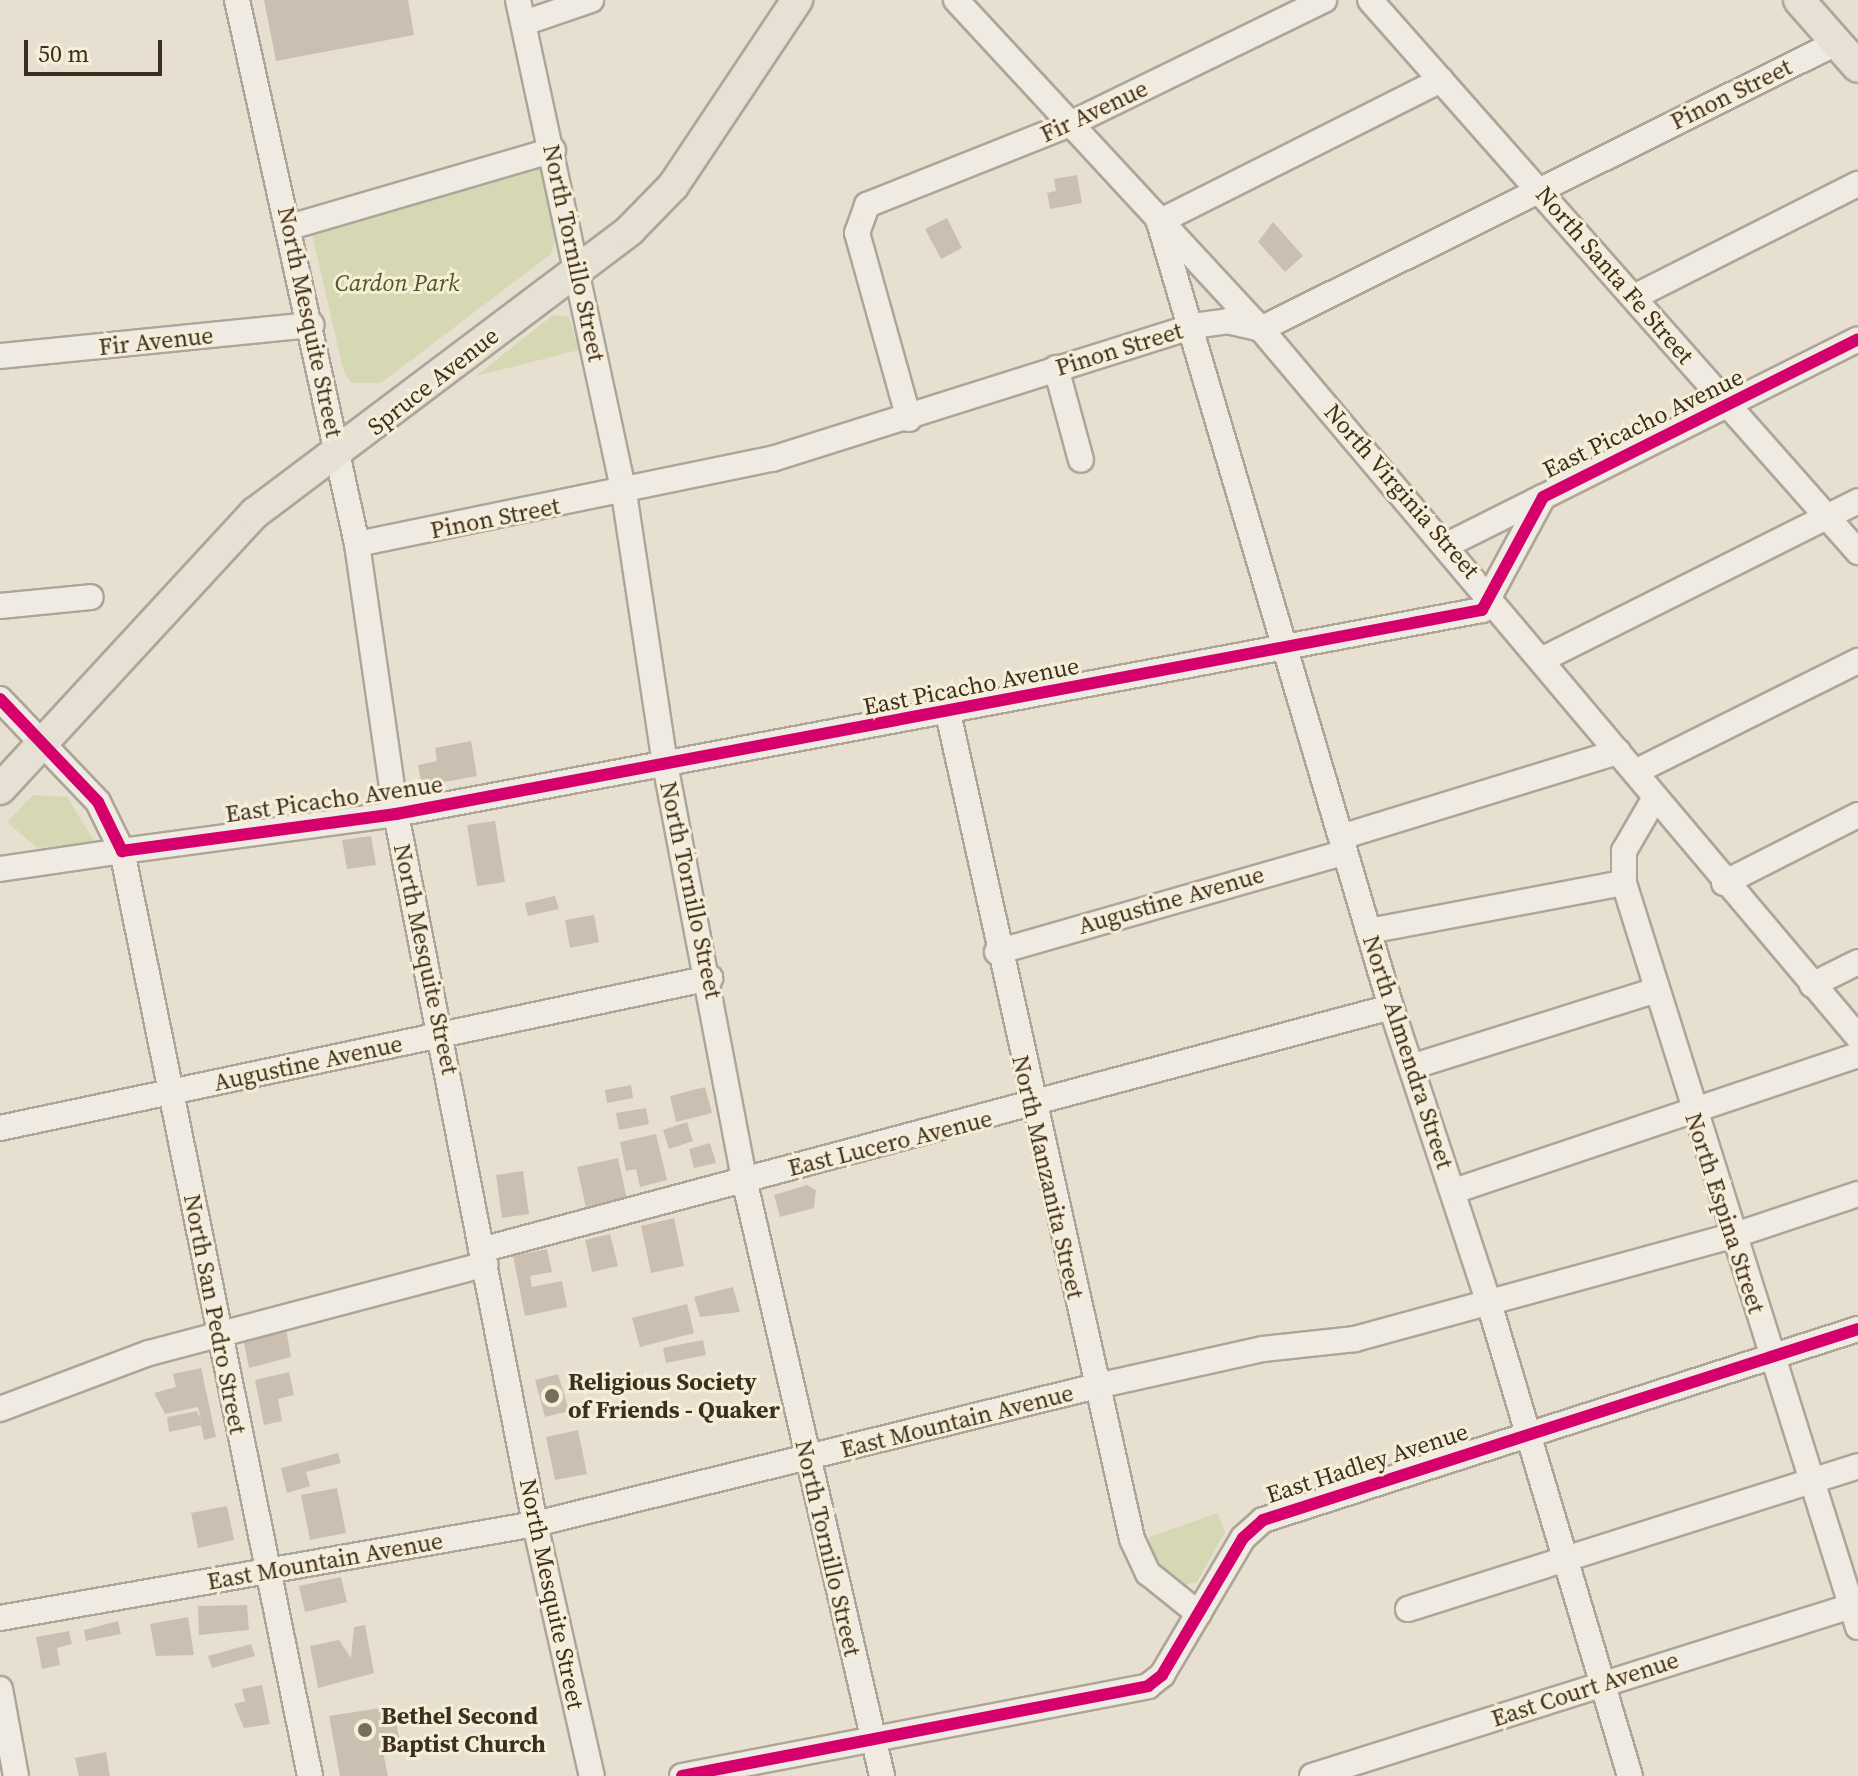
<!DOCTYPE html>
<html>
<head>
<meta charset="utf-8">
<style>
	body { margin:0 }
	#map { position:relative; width:1858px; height:1776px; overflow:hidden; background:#e7e0d1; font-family:"Source Serif 4",serif }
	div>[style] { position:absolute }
	.green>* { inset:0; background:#d6d7b3 }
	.building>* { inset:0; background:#cbbfb2 }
	.roads { filter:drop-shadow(2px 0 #ada599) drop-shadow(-2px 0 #ada599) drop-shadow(0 2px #ada599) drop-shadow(0 -2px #ada599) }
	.minor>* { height:24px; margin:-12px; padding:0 12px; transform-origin:12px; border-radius:12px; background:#efebe3 }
	.major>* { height:30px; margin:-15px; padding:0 15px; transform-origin:15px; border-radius:15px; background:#e6e1d4 }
	.cycleway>* { height:12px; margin:-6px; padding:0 6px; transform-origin:6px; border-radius:6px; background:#d6006c }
	.dots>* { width:22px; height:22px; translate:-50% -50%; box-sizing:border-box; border:4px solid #f7eed8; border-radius:50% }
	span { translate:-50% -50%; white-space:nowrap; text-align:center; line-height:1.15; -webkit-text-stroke:6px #f7eed8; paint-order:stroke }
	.street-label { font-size:24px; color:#3d2e20 }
	.park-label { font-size:24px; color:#4d5a26; font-style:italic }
	.poi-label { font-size:24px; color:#3d2e20; font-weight:700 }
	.left { translate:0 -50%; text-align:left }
	.scale { position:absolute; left:24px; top:40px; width:138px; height:36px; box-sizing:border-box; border:4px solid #3d2e20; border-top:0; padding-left:10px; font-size:24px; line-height:28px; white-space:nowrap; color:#3d2e20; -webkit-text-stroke:6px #f7eed8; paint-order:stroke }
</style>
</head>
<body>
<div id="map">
	<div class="green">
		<i style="clip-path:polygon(540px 169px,556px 237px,551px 254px,381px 383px,351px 383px,343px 369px,312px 234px)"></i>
		<i style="clip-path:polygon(553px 315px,569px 317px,579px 350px,476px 376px)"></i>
		<i style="clip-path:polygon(33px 795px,67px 797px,95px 842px,37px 848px,7px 822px)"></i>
		<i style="clip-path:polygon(1218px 1513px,1225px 1532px,1197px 1582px,1179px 1586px,1154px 1555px,1149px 1537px)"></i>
	</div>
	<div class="building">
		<i style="clip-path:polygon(264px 0,408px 0,414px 35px,276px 61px)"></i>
		<i style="clip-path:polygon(1077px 175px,1082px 203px,1050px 209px,1047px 193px,1056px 191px,1054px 179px)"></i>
		<i style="clip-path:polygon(947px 218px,962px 248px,941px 259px,925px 229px)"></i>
		<i style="clip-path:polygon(1273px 222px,1303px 256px,1285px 272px,1258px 242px)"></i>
		<i style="clip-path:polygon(471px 741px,477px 776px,422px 786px,418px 765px,437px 761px,435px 748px)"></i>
		<i style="clip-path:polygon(495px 821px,505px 882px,477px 886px,467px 825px)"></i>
		<i style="clip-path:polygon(371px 836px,376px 865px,347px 869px,342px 840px)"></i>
		<i style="clip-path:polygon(555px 896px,559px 909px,528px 916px,525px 903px)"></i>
		<i style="clip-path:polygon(594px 915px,599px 942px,570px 948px,565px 920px)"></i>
		<i style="clip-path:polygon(631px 1085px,633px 1098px,607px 1103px,605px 1090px)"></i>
		<i style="clip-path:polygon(705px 1087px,712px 1113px,676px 1122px,670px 1096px)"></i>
		<i style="clip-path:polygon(646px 1108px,649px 1124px,619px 1130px,616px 1113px)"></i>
		<i style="clip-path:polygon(687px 1122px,693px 1141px,669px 1149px,663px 1130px)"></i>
		<i style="clip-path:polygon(656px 1134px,667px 1180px,640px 1187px,636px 1169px,626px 1171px,620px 1142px)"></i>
		<i style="clip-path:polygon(710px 1143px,716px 1163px,694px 1168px,689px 1149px)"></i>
		<i style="clip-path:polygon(618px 1158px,627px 1199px,586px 1208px,577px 1167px)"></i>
		<i style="clip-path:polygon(523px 1171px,529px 1214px,502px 1218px,496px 1175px)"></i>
		<i style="clip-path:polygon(807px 1185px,816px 1190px,814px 1208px,780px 1217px,774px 1195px)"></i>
		<i style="clip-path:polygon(674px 1218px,684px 1266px,651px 1273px,641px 1226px)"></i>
		<i style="clip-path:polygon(610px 1234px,618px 1266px,592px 1272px,585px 1240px)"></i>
		<i style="clip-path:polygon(547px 1249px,552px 1272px,530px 1276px,532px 1287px,562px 1281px,567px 1307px,525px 1316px,513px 1256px)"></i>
		<i style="clip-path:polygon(733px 1287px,740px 1312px,700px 1317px,694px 1297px)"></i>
		<i style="clip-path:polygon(687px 1304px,694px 1333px,640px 1347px,632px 1318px)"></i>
		<i style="clip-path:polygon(286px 1329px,291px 1357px,249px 1368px,243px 1338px)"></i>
		<i style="clip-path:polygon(703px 1340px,706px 1355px,666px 1363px,663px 1348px)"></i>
		<i style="clip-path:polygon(201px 1368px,216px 1437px,204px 1440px,201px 1425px,169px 1432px,167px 1417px,197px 1411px,201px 1420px,198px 1407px,165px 1414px,154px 1393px,176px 1387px,173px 1374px)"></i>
		<i style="clip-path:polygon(289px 1372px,294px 1395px,278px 1399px,282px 1421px,264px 1425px,255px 1380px)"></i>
		<i style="clip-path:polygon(558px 1374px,569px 1411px,545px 1417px,535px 1380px)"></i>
		<i style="clip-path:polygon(578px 1430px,587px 1474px,555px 1480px,546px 1437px)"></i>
		<i style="clip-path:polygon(338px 1453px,341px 1463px,306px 1472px,310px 1486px,287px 1493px,281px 1468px)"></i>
		<i style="clip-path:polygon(337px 1488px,346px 1533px,310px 1540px,301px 1495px)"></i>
		<i style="clip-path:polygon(227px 1506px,234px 1540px,198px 1548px,191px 1513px)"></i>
		<i style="clip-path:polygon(341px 1577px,347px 1602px,305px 1612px,299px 1586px)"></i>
		<i style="clip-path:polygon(247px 1605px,249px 1630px,199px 1635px,198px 1606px)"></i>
		<i style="clip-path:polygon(188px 1617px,194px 1655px,156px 1656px,150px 1624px)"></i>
		<i style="clip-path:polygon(118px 1621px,121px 1634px,86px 1641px,84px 1630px)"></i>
		<i style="clip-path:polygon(365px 1625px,374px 1673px,318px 1688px,310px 1646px,339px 1640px,351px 1658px,354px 1627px)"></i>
		<i style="clip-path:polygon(69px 1631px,72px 1644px,57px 1648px,60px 1665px,42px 1669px,36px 1637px)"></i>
		<i style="clip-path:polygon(251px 1644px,255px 1656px,212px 1668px,208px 1656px)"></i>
		<i style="clip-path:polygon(262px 1685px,270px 1724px,244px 1728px,234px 1704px,245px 1701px,242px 1689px)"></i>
		<i style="clip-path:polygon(393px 1706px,400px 1743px,382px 1747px,388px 1776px,340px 1776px,329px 1716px)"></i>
		<i style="clip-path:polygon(106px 1752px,110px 1776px,79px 1776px,75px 1758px)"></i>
	</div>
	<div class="roads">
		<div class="minor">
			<i style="left:237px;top:0;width:557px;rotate:77.56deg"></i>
			<i style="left:357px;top:544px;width:273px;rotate:81.8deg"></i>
			<i style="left:396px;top:814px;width:723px;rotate:78.92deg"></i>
			<i style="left:535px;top:1524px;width:258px;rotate:77.3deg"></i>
			<i style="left:518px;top:0;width:504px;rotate:77.87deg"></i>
			<i style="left:624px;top:493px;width:274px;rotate:81.4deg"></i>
			<i style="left:665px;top:764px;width:422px;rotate:79.2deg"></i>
			<i style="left:744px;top:1179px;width:613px;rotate:76.98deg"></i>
			<i style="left:956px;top:0;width:449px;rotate:47.2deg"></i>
			<i style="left:1261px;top:329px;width:926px;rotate:49.86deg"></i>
			<i style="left:1370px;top:0;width:737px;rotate:48.52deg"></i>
			<i style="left:524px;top:23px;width:71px;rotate:-18.9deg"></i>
			<i style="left:1441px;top:80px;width:316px;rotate:153.3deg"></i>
			<i style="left:1159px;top:222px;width:819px;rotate:73.54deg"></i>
			<i style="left:1391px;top:1007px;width:312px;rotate:71.7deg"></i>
			<i style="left:1489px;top:1303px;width:494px;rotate:73.4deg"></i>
			<i style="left:290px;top:227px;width:274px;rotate:-16.3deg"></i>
			<i style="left:1634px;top:297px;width:251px;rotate:-26.8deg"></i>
			<i style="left:0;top:356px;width:313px;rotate:-5.7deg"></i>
			<i style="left:1056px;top:368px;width:95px;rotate:74.8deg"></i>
			<i style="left:909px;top:419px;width:193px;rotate:-105.6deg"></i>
			<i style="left:857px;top:233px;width:30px;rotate:-70deg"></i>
			<i style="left:867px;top:205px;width:216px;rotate:-21.7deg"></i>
			<i style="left:1068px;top:125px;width:285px;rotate:-26deg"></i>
			<i style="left:357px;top:544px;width:424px;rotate:-11.6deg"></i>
			<i style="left:772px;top:459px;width:442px;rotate:-17.5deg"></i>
			<i style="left:1193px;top:326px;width:34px;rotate:-8deg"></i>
			<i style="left:1227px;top:321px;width:35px;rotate:13deg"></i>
			<i style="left:1261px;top:329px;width:642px;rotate:-26.45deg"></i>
			<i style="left:1447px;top:545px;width:107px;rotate:-26.6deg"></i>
			<i style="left:0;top:606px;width:91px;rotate:-5.6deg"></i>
			<i style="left:1543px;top:659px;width:352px;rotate:-26.6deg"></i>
			<i style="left:0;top:699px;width:142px;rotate:46.4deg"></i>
			<i style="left:98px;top:802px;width:55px;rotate:63.9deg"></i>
			<i style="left:122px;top:851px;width:276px;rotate:-7.7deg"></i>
			<i style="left:396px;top:814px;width:1105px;rotate:-10.64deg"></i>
			<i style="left:1482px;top:610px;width:128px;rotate:-61.6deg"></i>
			<i style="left:1543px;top:497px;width:352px;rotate:-26.6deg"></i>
			<i style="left:948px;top:713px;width:846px;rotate:77.44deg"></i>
			<i style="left:1132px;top:1539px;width:38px;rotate:65deg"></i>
			<i style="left:1148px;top:1573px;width:65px;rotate:38.8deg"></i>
			<i style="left:1635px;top:772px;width:249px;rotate:-26.5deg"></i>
			<i style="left:1653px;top:801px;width:58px;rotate:120.1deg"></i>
			<i style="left:1624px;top:851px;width:32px;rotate:90deg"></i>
			<i style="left:1624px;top:883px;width:780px;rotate:72.54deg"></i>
			<i style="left:1341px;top:837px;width:290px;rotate:-17.1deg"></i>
			<i style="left:0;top:869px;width:123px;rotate:-8.4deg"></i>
			<i style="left:122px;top:851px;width:944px;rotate:78.51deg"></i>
			<i style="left:1724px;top:883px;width:150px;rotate:-26.9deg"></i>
			<i style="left:1369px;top:931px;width:259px;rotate:-10.7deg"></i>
			<i style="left:997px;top:952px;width:362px;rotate:-16deg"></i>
			<i style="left:1812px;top:985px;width:51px;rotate:-26.6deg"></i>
			<i style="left:1411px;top:1067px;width:254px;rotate:-17.4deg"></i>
			<i style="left:0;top:1128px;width:726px;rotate:-11.93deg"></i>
			<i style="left:1454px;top:1191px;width:426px;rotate:-18.6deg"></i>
			<i style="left:481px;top:1250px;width:942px;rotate:-14.95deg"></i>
			<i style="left:0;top:1409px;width:159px;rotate:-20.6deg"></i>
			<i style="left:149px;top:1353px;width:348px;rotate:-14.8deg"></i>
			<i style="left:1408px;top:1609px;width:472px;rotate:-17.6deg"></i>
			<i style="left:0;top:1618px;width:543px;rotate:-9.97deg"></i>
			<i style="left:535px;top:1524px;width:579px;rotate:-13.8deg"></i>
			<i style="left:1097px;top:1386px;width:170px;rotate:-12.6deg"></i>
			<i style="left:1263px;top:1349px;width:93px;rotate:-6.2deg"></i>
			<i style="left:1355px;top:1339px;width:391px;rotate:-15.3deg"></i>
			<i style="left:1732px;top:1236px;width:133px;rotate:-18.4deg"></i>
			<i style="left:0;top:1689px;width:88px;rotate:79.6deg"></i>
			<i style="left:682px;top:1776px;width:475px;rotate:-10.9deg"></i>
			<i style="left:1148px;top:1686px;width:18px;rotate:-38deg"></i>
			<i style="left:1162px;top:1675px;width:159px;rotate:-59.4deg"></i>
			<i style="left:1243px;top:1538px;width:27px;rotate:-42deg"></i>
			<i style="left:1263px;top:1520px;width:625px;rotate:-17.8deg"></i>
			<i style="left:1312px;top:1776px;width:572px;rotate:-17.49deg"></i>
		</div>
		<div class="major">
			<i style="left:1799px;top:0;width:89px;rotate:48.6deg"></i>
			<i style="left:0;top:789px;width:376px;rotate:-47.3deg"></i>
			<i style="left:255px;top:513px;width:470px;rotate:-37deg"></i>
			<i style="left:630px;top:230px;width:62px;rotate:-45.7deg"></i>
			<i style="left:673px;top:186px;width:224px;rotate:-56.3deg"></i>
		</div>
	</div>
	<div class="cycleway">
		<i style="left:0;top:699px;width:142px;rotate:46.4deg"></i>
		<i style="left:98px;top:802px;width:55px;rotate:63.9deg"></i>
		<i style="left:122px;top:851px;width:276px;rotate:-7.7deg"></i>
		<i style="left:396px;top:814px;width:1105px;rotate:-10.64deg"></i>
		<i style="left:1482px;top:610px;width:128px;rotate:-61.6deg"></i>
		<i style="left:1543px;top:497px;width:352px;rotate:-26.6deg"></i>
		<i style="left:682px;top:1776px;width:475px;rotate:-10.9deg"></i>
		<i style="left:1148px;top:1686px;width:18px;rotate:-38deg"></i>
		<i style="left:1162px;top:1675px;width:159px;rotate:-59.4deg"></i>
		<i style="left:1243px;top:1538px;width:27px;rotate:-42deg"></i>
		<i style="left:1263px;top:1520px;width:625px;rotate:-17.8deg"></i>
	</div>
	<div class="dots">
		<i style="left:552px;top:1396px;background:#786c5e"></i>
		<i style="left:365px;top:1730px;background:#786c5e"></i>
	</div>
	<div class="street-label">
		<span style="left:1731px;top:94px;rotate:-26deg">Pinon Street</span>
		<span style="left:1094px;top:111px;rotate:-25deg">Fir Avenue</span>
		<span style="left:574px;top:253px;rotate:78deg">North Tornillo Street</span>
		<span style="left:1615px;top:275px;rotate:49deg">North Santa Fe Street</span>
		<span style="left:310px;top:322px;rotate:78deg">North Mesquite Street</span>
		<span style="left:156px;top:341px;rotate:-6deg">Fir Avenue</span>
		<span style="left:1119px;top:349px;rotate:-17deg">Pinon Street</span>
		<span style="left:433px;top:381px;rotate:-38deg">Spruce Avenue</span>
		<span style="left:1643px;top:423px;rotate:-26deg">East Picacho Avenue</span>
		<span style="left:1402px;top:491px;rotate:49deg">North Virginia Street</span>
		<span style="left:495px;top:518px;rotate:-11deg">Pinon Street</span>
		<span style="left:971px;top:686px;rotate:-11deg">East Picacho Avenue</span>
		<span style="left:334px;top:799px;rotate:-8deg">East Picacho Avenue</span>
		<span style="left:691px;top:890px;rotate:78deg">North Tornillo Street</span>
		<span style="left:1171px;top:900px;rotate:-16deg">Augustine Avenue</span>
		<span style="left:426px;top:959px;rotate:78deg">North Mesquite Street</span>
		<span style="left:1408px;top:1052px;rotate:72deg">North Almendra Street</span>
		<span style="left:308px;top:1063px;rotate:-12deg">Augustine Avenue</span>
		<span style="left:890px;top:1143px;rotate:-14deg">East Lucero Avenue</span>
		<span style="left:1048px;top:1177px;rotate:77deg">North Manzanita Street</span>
		<span style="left:1725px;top:1213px;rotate:72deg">North Espina Street</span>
		<span style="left:215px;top:1314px;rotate:79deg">North San Pedro Street</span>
		<span style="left:957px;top:1421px;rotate:-14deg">East Mountain Avenue</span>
		<span style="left:1367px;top:1463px;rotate:-18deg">East Hadley Avenue</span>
		<span style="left:828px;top:1548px;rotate:77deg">North Tornillo Street</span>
		<span style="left:325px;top:1561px;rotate:-10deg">East Mountain Avenue</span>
		<span style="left:552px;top:1594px;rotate:78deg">North Mesquite Street</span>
		<span style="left:1585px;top:1689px;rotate:-18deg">East Court Avenue</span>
	</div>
	<div class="park-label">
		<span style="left:397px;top:283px">Cardon Park</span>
	</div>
	<div class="poi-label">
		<span class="left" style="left:568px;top:1396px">Religious Society<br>of Friends - Quaker</span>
		<span class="left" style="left:381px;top:1730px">Bethel Second<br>Baptist Church</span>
	</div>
	<div class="scale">50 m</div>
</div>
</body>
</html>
